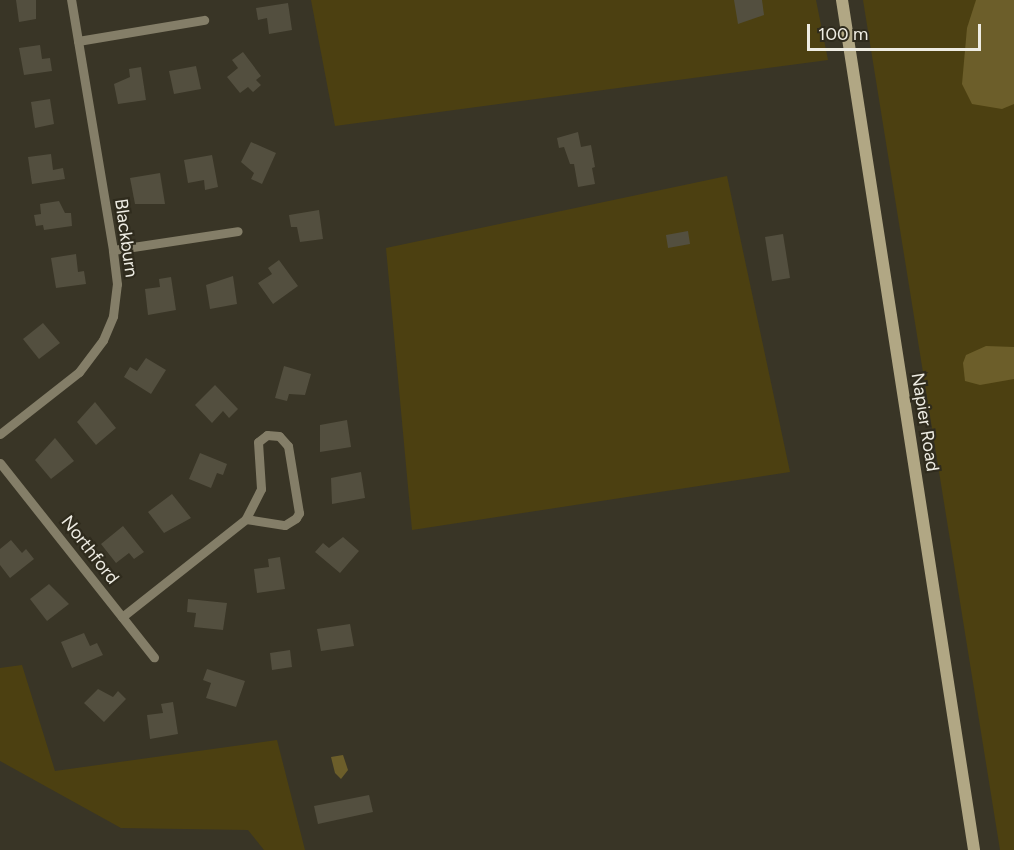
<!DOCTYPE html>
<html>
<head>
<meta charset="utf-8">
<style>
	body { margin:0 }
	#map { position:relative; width:1014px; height:850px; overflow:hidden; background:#393526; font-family:Figtree,sans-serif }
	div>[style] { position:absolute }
	.green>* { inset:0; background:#4c4011 }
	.water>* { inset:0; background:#6c5e2a }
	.building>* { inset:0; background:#534f3f }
	.street>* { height:9px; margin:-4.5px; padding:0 4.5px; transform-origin:4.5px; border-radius:4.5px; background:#847e68 }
	.secondary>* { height:12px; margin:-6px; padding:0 6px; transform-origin:6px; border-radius:6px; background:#b1a784 }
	span { translate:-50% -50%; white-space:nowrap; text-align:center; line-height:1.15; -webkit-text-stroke:4.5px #2f2b1d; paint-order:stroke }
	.street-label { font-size:18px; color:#eeece3 }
	.scale { position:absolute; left:807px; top:24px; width:174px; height:27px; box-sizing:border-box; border:3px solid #eeece3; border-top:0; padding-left:8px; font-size:18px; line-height:21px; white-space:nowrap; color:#eeece3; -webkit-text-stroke:4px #2f2b1d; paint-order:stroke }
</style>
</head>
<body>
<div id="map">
	<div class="green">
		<i style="clip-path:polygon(311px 0,816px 0,828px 60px,335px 126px)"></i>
		<i style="clip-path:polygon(863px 0,1014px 0,1014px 850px,1000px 850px)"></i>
		<i style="clip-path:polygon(727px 176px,790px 472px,412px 530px,386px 248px)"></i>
		<i style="clip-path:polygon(22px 665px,55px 771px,277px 740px,305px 850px,264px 850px,248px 830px,121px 828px,0 761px,0 668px)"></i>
	</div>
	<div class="water">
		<i style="clip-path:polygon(976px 0,1014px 0,1014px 104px,1002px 109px,972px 104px,962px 84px,967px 28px)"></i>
		<i style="clip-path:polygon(986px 346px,1014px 347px,1014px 379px,980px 385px,965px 381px,963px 363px,966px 355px)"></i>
		<i style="clip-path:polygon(343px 755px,348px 770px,341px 779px,335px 773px,331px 757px)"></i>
	</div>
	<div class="building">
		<i style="clip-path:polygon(16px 0,36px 0,36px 19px,19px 22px)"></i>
		<i style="clip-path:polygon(734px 0,762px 0,764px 15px,738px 24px)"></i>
		<i style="clip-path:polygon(288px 3px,292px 30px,269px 34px,267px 18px,258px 20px,256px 8px)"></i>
		<i style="clip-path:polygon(40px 45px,42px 59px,50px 58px,52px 71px,24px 75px,19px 48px)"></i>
		<i style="clip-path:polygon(243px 52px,261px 76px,256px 80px,261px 85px,253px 92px,248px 87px,240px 93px,227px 77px,238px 68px,232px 60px)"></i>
		<i style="clip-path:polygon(196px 66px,201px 89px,174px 94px,169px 71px)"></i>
		<i style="clip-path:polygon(141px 67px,146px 100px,118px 104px,114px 84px,130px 77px,129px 69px)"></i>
		<i style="clip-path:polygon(50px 99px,54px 124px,35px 128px,31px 102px)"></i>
		<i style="clip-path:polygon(578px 132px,581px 147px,591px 145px,595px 167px,592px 168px,595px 184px,578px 187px,574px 164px,570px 164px,564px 147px,559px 148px,557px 138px)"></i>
		<i style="clip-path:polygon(251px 142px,276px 153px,262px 184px,251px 179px,254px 173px,241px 162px)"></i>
		<i style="clip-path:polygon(51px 154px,53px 170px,63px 168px,65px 179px,32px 184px,28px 157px)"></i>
		<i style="clip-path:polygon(212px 155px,218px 187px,205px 190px,204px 180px,188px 183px,184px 160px)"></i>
		<i style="clip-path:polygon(160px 173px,165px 204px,135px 204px,130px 178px)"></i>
		<i style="clip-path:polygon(59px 201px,65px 213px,71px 213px,72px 226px,44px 230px,43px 225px,36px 226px,34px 215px,41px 214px,40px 204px)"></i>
		<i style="clip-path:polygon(319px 210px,323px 239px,300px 242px,297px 227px,291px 227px,289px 215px)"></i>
		<i style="clip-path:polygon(688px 231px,690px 244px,668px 248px,666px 235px)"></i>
		<i style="clip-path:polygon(783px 234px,790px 278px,772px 281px,765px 237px)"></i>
		<i style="clip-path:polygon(76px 254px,78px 272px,84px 271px,86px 284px,56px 288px,51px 258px)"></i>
		<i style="clip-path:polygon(279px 260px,298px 286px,273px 304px,258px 283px,272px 274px,268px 268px)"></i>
		<i style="clip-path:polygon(233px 276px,237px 304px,210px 309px,206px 285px)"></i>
		<i style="clip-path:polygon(171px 277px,176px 310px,148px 315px,145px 289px,160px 287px,159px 279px)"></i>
		<i style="clip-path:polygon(43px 323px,60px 343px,39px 359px,23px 339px)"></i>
		<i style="clip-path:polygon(146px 358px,166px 370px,151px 394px,124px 377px,130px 367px,137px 371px)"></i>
		<i style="clip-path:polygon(284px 366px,311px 374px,305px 395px,289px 394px,287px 401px,275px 398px)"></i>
		<i style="clip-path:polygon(215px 385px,238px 409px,229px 418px,223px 411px,212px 423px,195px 405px)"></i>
		<i style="clip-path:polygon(95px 402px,116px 428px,96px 445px,77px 422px)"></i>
		<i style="clip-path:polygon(347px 420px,351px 447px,320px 452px,320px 425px)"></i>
		<i style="clip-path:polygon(55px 438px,74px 461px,51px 479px,35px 460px)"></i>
		<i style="clip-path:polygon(200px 453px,227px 464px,223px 475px,217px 473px,211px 488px,189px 479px)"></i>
		<i style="clip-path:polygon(361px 472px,365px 498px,332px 504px,331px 478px)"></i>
		<i style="clip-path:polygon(172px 494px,191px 518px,164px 533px,148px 512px)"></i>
		<i style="clip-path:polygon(123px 526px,144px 552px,134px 559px,129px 553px,116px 563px,101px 544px)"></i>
		<i style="clip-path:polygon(343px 537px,359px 551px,340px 573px,315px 552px,323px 543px,329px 548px)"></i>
		<i style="clip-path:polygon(11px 540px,22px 553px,26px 549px,34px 559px,10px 578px,0 565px,0 549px)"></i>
		<i style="clip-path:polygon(280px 557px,285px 589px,257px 593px,254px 569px,269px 567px,268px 559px)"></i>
		<i style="clip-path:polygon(49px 584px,69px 604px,47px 621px,30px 599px)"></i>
		<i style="clip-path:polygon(188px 599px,227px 603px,223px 630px,194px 627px,196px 613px,187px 612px)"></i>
		<i style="clip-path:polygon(350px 624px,354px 646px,321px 651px,317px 629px)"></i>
		<i style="clip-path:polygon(84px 633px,90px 646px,97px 643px,103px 655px,72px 668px,61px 642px)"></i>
		<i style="clip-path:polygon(290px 650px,292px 667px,272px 670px,270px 653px)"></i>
		<i style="clip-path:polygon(207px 669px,245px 681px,236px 707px,206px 698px,211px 683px,203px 680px)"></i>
		<i style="clip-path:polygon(98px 689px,113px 697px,118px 691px,126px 699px,104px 722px,84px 703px)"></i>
		<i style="clip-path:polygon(173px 702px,178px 734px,150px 739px,147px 715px,163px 713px,161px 704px)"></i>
		<i style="clip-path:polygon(369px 795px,373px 812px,318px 824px,314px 806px)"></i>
	</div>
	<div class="street">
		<i style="left:78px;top:41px;width:128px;rotate:-9.5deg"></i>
		<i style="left:113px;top:250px;width:126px;rotate:-8.6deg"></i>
		<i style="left:0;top:434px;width:100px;rotate:-38.1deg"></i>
		<i style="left:79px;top:372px;width:40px;rotate:-53deg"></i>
		<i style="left:103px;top:340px;width:26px;rotate:-67deg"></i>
		<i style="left:113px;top:316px;width:32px;rotate:-83deg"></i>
		<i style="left:117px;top:284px;width:34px;rotate:-97deg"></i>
		<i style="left:113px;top:250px;width:254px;rotate:-99.5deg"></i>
		<i style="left:0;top:463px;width:248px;rotate:51.6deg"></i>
		<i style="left:122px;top:617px;width:158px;rotate:-38.3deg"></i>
		<i style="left:246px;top:519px;width:39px;rotate:9deg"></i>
		<i style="left:285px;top:525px;width:13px;rotate:-32deg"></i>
		<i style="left:296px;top:518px;width:6px;rotate:-59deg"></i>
		<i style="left:299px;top:513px;width:68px;rotate:-99.3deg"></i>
		<i style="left:288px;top:446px;width:13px;rotate:-132deg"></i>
		<i style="left:279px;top:436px;width:12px;rotate:-175deg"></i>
		<i style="left:267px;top:435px;width:11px;rotate:142deg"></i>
		<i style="left:258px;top:442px;width:47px;rotate:86.3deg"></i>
		<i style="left:261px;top:489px;width:34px;rotate:117deg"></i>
	</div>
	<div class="secondary">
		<i style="left:842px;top:0;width:860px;rotate:81.17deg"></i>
	</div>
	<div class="street-label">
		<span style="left:126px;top:238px;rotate:82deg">Blackburn</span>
		<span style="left:925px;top:422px;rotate:81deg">Napier Road</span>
		<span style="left:90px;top:550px;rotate:52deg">Northford</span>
	</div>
	<div class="scale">100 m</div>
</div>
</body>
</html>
